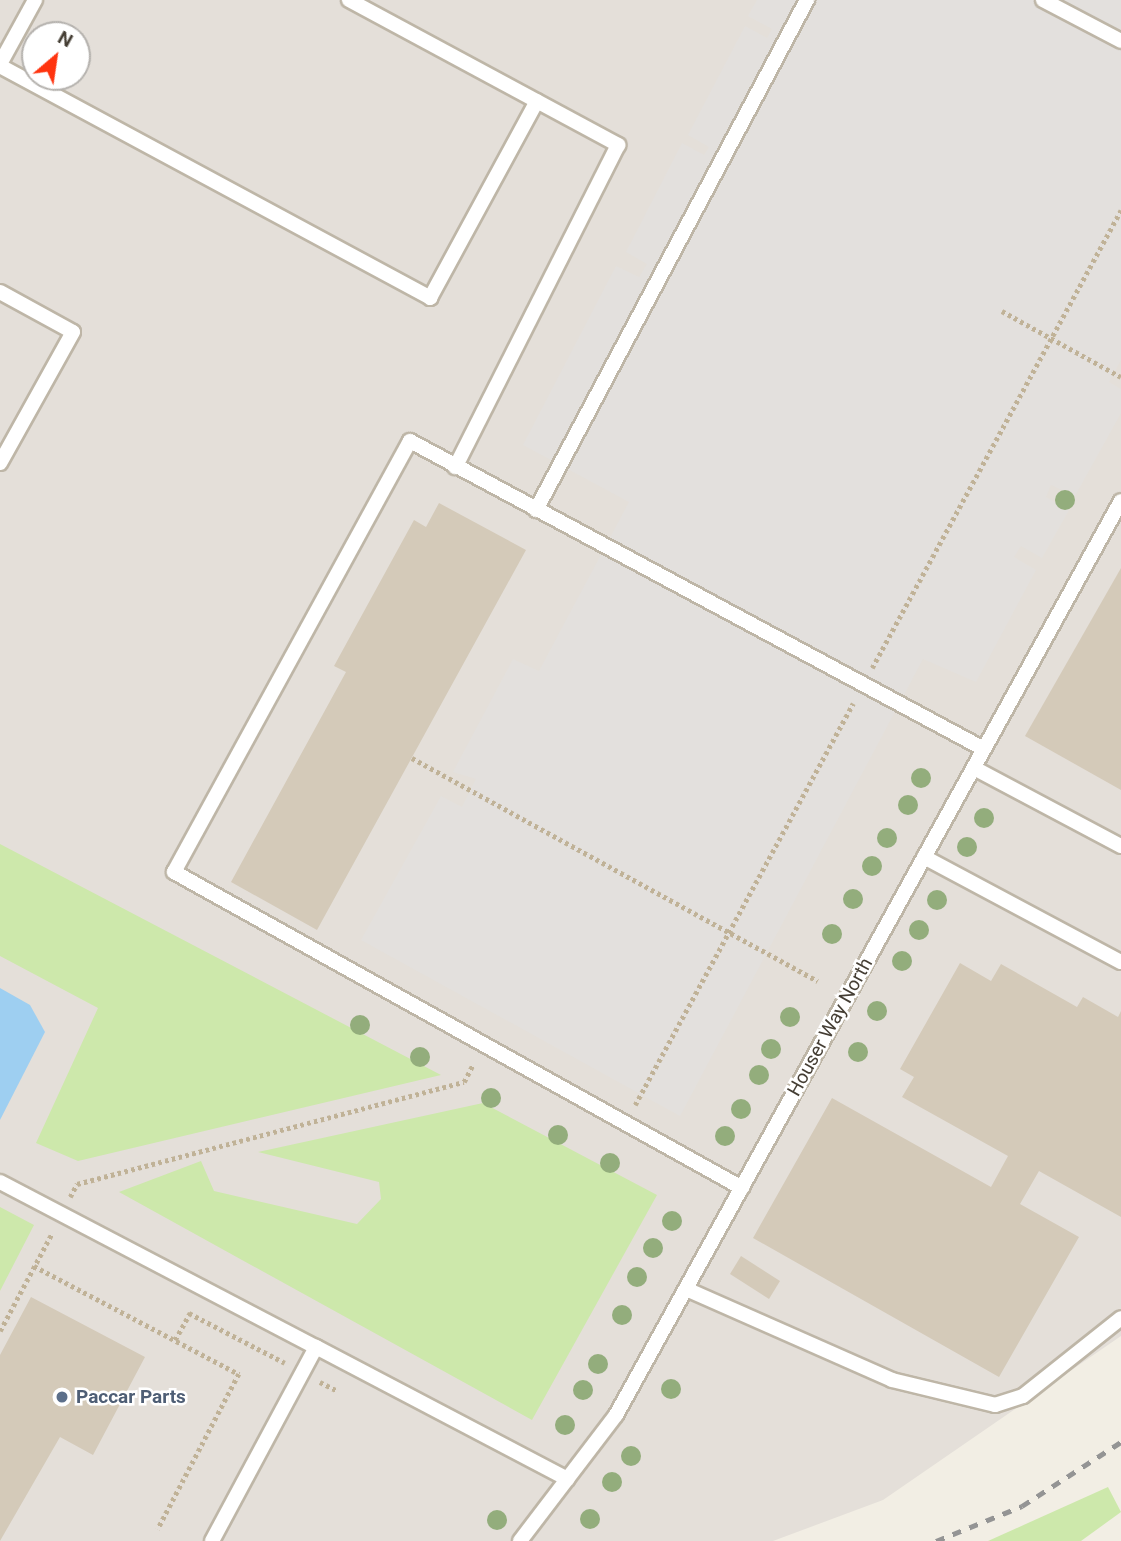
<!DOCTYPE html>
<html>
<head>
<meta charset="utf-8">
<style>
	body { margin:0 }
	#map { position:relative; width:1121px; height:1541px; overflow:hidden; background:#f2eee4; font-family:Roboto,sans-serif }
	div>[style] { position:absolute }
	.industrial>* { inset:0; background:#e4dfd9 }
	.green>* { inset:0; background:#cde8ab }
	.parking>* { inset:0; background:#e3e0dd }
	.water>* { inset:0; background:#9ecff1 }
	.building>* { inset:0; background:#d4cab9 }
	.path>* { height:4.5px; margin-top:-2.25px; transform-origin:0; background:repeating-linear-gradient(90deg,#c0b297 0 3.5px,transparent 0 7px) }
	.roads { filter:drop-shadow(2px 0 #beb6a7) drop-shadow(-2px 0 #beb6a7) drop-shadow(0 2px #beb6a7) drop-shadow(0 -2px #beb6a7) }
	.lane>* { height:14px; margin:-7px; padding:0 7px; transform-origin:7px; border-radius:7px; background:#fff }
	.rail>* { height:5px; margin-top:-2.5px; transform-origin:0; background:repeating-linear-gradient(90deg,#949494 0 9px,transparent 0 18px) }
	.trees>* { width:20px; height:20px; margin:-10px; border-radius:50%; background:#93ad7c }
	.dots>* { width:19px; height:19px; translate:-50% -50%; box-sizing:border-box; border:4px solid #fff; border-radius:50% }
	span { translate:-50% -50%; white-space:nowrap; text-align:center; line-height:1.15; -webkit-text-stroke:5px #fff; paint-order:stroke }
	.street-label { font-size:19px; color:#453e34 }
	.service-label { font-size:19px; color:#4e5e75; font-weight:700 }
	.left { translate:0 -50%; text-align:left }
	.north { position:absolute; left:21px; top:21px; width:70px; height:70px; box-sizing:border-box; background:#fff; border:2px solid #b5b2ae; border-radius:50%; rotate:29deg; font-size:19px; font-weight:700; line-height:28px; text-align:center; color:#453e34 }
	.north::after { content:''; display:block; margin:auto; width:24px; height:32px; background:#ff340f; clip-path:polygon(50% 0,100% 100%,50% 72%,0 100%) }
</style>
</head>
<body>
<div id="map">
	<div class="industrial">
		<i style="clip-path:polygon(evenodd,0 0,1121px 0,1121px 1336px,883px 1500px,773px 1541px,0 1541px,0 0,35px 35px,77px 35px,77px 77px,35px 77px,35px 35px)"></i>
	</div>
	<div class="green">
		<i style="clip-path:polygon(0 844px,441px 1075px,78px 1161px,36px 1143px,98px 1008px,0 956px)"></i>
		<i style="clip-path:polygon(483px 1103px,657px 1195px,532px 1420px,119px 1192px,201px 1161px,214px 1191px,357px 1224px,381px 1199px,379px 1182px,258px 1152px)"></i>
		<i style="clip-path:polygon(0 1207px,34px 1225px,0 1291px)"></i>
		<i style="clip-path:polygon(1108px 1487px,1121px 1512px,1081px 1541px,988px 1541px)"></i>
	</div>
	<div class="parking">
		<i style="clip-path:polygon(757px 0,1121px 0,1121px 360px,1109px 382px,1121px 389px,1121px 413px,1075px 496px,1051px 485px,1046px 497px,1069px 510px,1042px 558px,1021px 546px,1014px 557px,1036px 570px,976px 682px,923px 659px,680px 1116px,361px 940px,441px 796px,462px 807px,476px 779px,453px 772px,513px 659px,539px 671px,629px 502px,523px 445px,616px 266px,639px 277px,647px 264px,626px 252px,682px 143px,704px 155px,709px 147px,688px 135px,745px 26px,767px 38px,772px 29px,748px 16px)"></i>
	</div>
	<div class="water">
		<i style="clip-path:polygon(0 988px,30px 1005px,45px 1032px,0 1120px)"></i>
	</div>
	<div class="building">
		<i style="clip-path:polygon(439px 503px,526px 550px,317px 930px,231px 882px,346px 672px,334px 666px,414px 520px,426px 527px)"></i>
		<i style="clip-path:polygon(1121px 568px,1121px 790px,1025px 736px)"></i>
		<i style="clip-path:polygon(960px 963px,991px 981px,1001px 964px,1077px 1007px,1083px 997px,1118px 1017px,1121px 1011px,1121px 1217px,1039px 1171px,1020px 1204px,1079px 1237px,999px 1377px,753px 1238px,832px 1098px,991px 1187px,1008px 1156px,902px 1097px,914px 1077px,900px 1069px)"></i>
		<i style="clip-path:polygon(741px 1256px,780px 1281px,769px 1299px,730px 1274px)"></i>
		<i style="clip-path:polygon(31px 1297px,145px 1357px,93px 1455px,60px 1437px,0 1541px,0 1355px)"></i>
	</div>
	<div class="path">
		<i style="left:1002px;top:311px;width:136px;rotate:29deg"></i>
		<i style="left:872px;top:668px;width:521px;rotate:-61.47deg"></i>
		<i style="left:412px;top:758px;width:463px;rotate:28.8deg"></i>
		<i style="left:635px;top:1105px;width:457px;rotate:-61.5deg"></i>
		<i style="left:70px;top:1197px;width:15px;rotate:-62deg"></i>
		<i style="left:77px;top:1184px;width:400px;rotate:-14.8deg"></i>
		<i style="left:464px;top:1082px;width:20px;rotate:-63deg"></i>
		<i style="left:34px;top:1266px;width:232px;rotate:27.8deg"></i>
		<i style="left:239px;top:1374px;width:175px;rotate:117.6deg"></i>
		<i style="left:189px;top:1313px;width:108px;rotate:27.5deg"></i>
		<i style="left:0;top:1331px;width:111px;rotate:-62deg"></i>
		<i style="left:175px;top:1340px;width:31px;rotate:-61deg"></i>
		<i style="left:320px;top:1382px;width:20px;rotate:27deg"></i>
	</div>
	<div class="roads">
		<div class="lane">
			<i style="left:349px;top:0;width:306px;rotate:28.3deg"></i>
			<i style="left:618px;top:145px;width:361px;rotate:116.8deg"></i>
			<i style="left:1043px;top:0;width:88px;rotate:27.7deg"></i>
			<i style="left:0;top:64px;width:73px;rotate:-61.3deg"></i>
			<i style="left:0;top:66px;width:489px;rotate:28.3deg"></i>
			<i style="left:430px;top:298px;width:224px;rotate:-61.5deg"></i>
			<i style="left:0;top:292px;width:83px;rotate:28.7deg"></i>
			<i style="left:73px;top:332px;width:150px;rotate:119.1deg"></i>
			<i style="left:536px;top:510px;width:578px;rotate:-62.02deg"></i>
			<i style="left:974px;top:768px;width:166px;rotate:28deg"></i>
			<i style="left:924px;top:857px;width:223px;rotate:28.1deg"></i>
			<i style="left:0;top:1182px;width:356px;rotate:27.6deg"></i>
			<i style="left:742px;top:1188px;width:650px;rotate:-150.91deg"></i>
			<i style="left:174px;top:872px;width:491px;rotate:-61.3deg"></i>
			<i style="left:410px;top:441px;width:651px;rotate:28.22deg"></i>
			<i style="left:686px;top:1289px;width:225px;rotate:23.8deg"></i>
			<i style="left:892px;top:1380px;width:106px;rotate:13.6deg"></i>
			<i style="left:995px;top:1405px;width:29px;rotate:-18deg"></i>
			<i style="left:1023px;top:1396px;width:125px;rotate:-38.5deg"></i>
			<i style="left:212px;top:1541px;width:220px;rotate:-61.8deg"></i>
			<i style="left:316px;top:1347px;width:284px;rotate:27.7deg"></i>
			<i style="left:520px;top:1541px;width:158px;rotate:-52.7deg"></i>
			<i style="left:616px;top:1415px;width:1044px;rotate:-61.08deg"></i>
		</div>
	</div>
	<div class="rail">
		<i style="left:936px;top:1541px;width:93px;rotate:-22.1deg"></i>
		<i style="left:1022px;top:1506px;width:118px;rotate:-32.9deg"></i>
	</div>
	<div class="trees">
		<i style="left:1065px;top:500px"></i>
		<i style="left:921px;top:778px"></i>
		<i style="left:908px;top:805px"></i>
		<i style="left:984px;top:818px"></i>
		<i style="left:887px;top:838px"></i>
		<i style="left:967px;top:847px"></i>
		<i style="left:872px;top:866px"></i>
		<i style="left:853px;top:899px"></i>
		<i style="left:937px;top:900px"></i>
		<i style="left:919px;top:930px"></i>
		<i style="left:832px;top:934px"></i>
		<i style="left:902px;top:961px"></i>
		<i style="left:877px;top:1011px"></i>
		<i style="left:790px;top:1017px"></i>
		<i style="left:360px;top:1025px"></i>
		<i style="left:771px;top:1049px"></i>
		<i style="left:858px;top:1052px"></i>
		<i style="left:420px;top:1057px"></i>
		<i style="left:759px;top:1075px"></i>
		<i style="left:491px;top:1098px"></i>
		<i style="left:741px;top:1109px"></i>
		<i style="left:558px;top:1135px"></i>
		<i style="left:725px;top:1136px"></i>
		<i style="left:610px;top:1163px"></i>
		<i style="left:672px;top:1221px"></i>
		<i style="left:653px;top:1248px"></i>
		<i style="left:637px;top:1277px"></i>
		<i style="left:622px;top:1315px"></i>
		<i style="left:598px;top:1364px"></i>
		<i style="left:671px;top:1389px"></i>
		<i style="left:583px;top:1390px"></i>
		<i style="left:565px;top:1425px"></i>
		<i style="left:631px;top:1456px"></i>
		<i style="left:612px;top:1482px"></i>
		<i style="left:590px;top:1519px"></i>
		<i style="left:497px;top:1520px"></i>
	</div>
	<div class="dots">
		<i style="left:62px;top:1397px;background:#5c6f8a"></i>
	</div>
	<div class="street-label">
		<span style="left:830px;top:1027px;rotate:-61deg">Houser Way North</span>
	</div>
	<div class="service-label">
		<span class="left" style="left:76px;top:1397px">Paccar Parts</span>
	</div>
	<div class="north">N</div>
</div>
</body>
</html>
